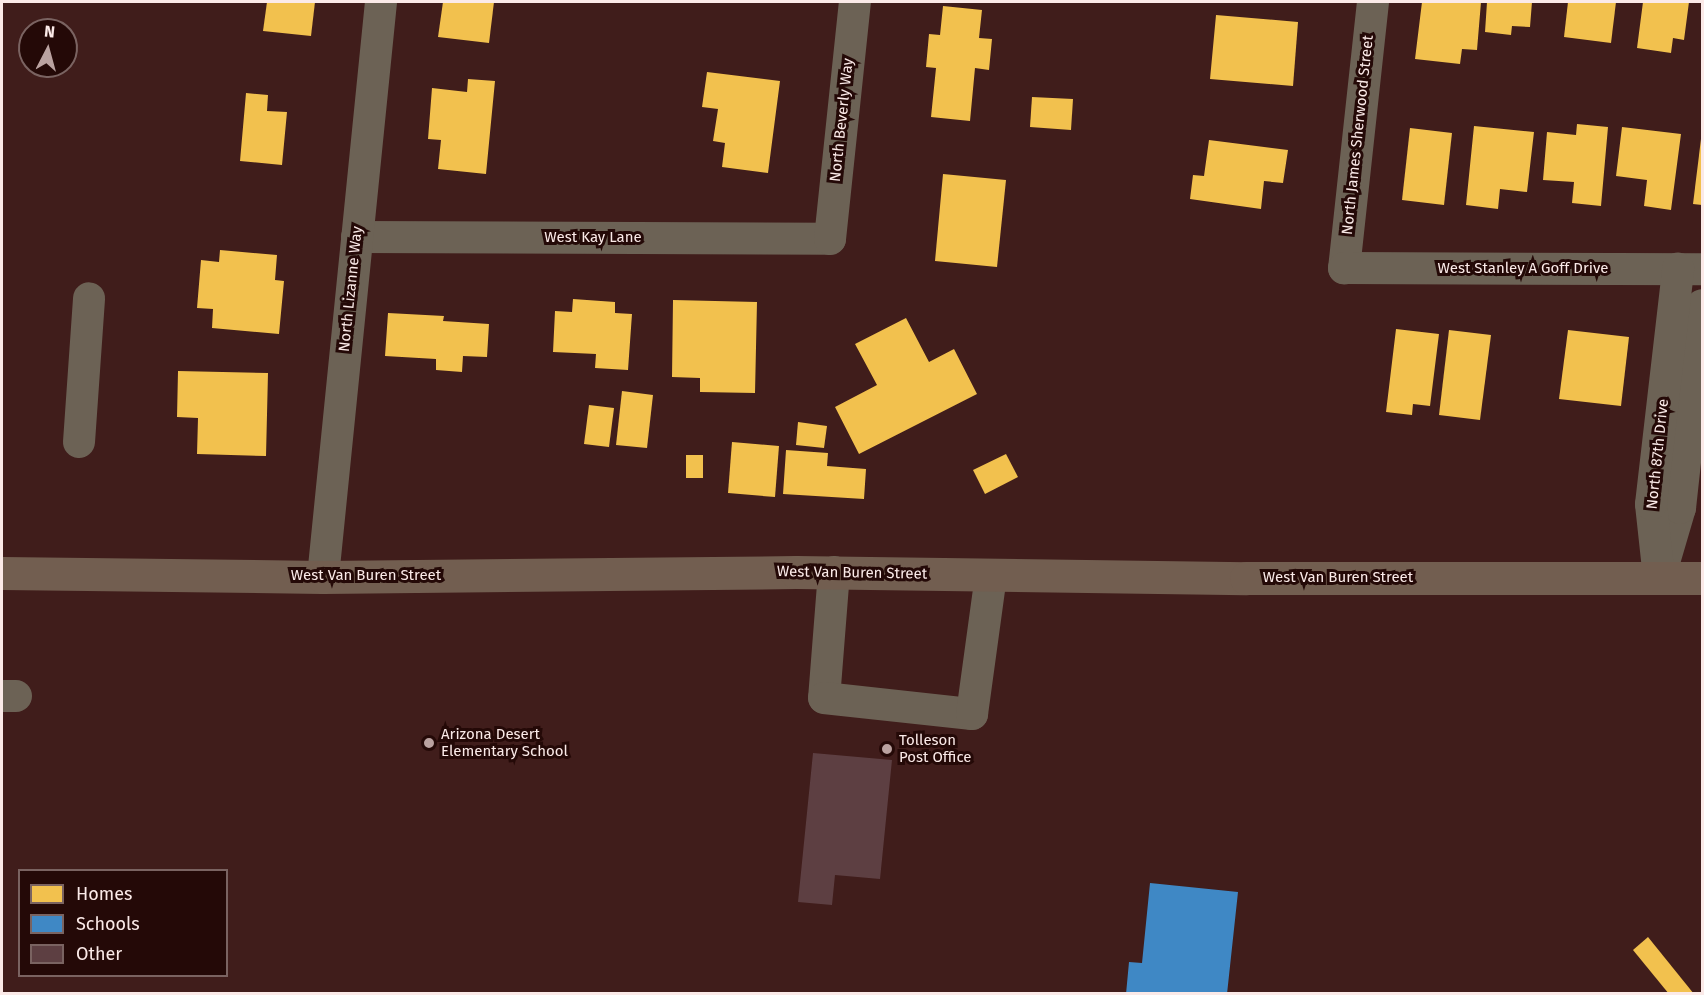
<!DOCTYPE html>
<html>
<head>
<meta charset="utf-8">
<style>
	body { margin:0 }
	#map { position:relative; width:1704px; height:995px; overflow:hidden; background:#401d1b; font-family:"Fira Sans",sans-serif }
	div>[style] { position:absolute }
	.homes>* { inset:0; background:#f2c14e }
	.schools>* { inset:0; background:#3f88c5 }
	.building>* { inset:0; background:#5d3f42 }
	.minor>* { height:32px; margin:-16px; padding:0 16px; transform-origin:16px; border-radius:16px; background:#6c6255 }
	.major>* { height:33px; margin:-16.5px; padding:0 16.5px; transform-origin:16.5px; border-radius:16.5px; background:#725e50 }
	.dots>* { width:16px; height:16px; translate:-50% -50%; box-sizing:border-box; border:3px solid #240907; border-radius:50% }
	span { translate:-50% -50%; white-space:nowrap; text-align:center; line-height:1.15; -webkit-text-stroke:6px #240907; paint-order:stroke }
	.street-label { font-size:15px; color:#fbeae8 }
	.poi-label { font-size:15px; color:#fbeae8 }
	.left { translate:0 -50%; text-align:left }
	.frame { position:absolute; inset:0; border:3px solid #fbeae8; pointer-events:none }
	.legend { position:absolute; left:18px; top:869px; width:210px; height:108px; box-sizing:border-box; background:#240907; border:2px solid #7a6361; margin:0; padding:8px 10px; list-style:none; font-size:18px; color:#fbeae8 }
	.legend li { display:flex; align-items:center; gap:12px; height:30px }
	.legend b { width:30px; border:2px solid #7a6361 }
	.north { position:absolute; left:18px; top:18px; width:60px; height:60px; box-sizing:border-box; background:#240907; border:2px solid #7a6361; border-radius:50%; rotate:6deg; font-size:16px; font-weight:700; line-height:24px; text-align:center; color:#fbeae8 }
	.north::after { content:''; display:block; margin:auto; width:21px; height:27px; background:#baa2a0; clip-path:polygon(50% 0,100% 100%,50% 72%,0 100%) }
</style>
</head>
<body>
<div id="map">
	<div class="homes">
		<i style="clip-path:polygon(267px 2px,315px 2px,311px 36px,263px 31px)"></i>
		<i style="clip-path:polygon(443px 2px,494px 2px,489px 43px,438px 37px)"></i>
		<i style="clip-path:polygon(1422px 2px,1481px 2px,1477px 50px,1462px 49px,1460px 64px,1415px 59px)"></i>
		<i style="clip-path:polygon(1487px 2px,1532px 2px,1530px 27px,1512px 26px,1511px 35px,1485px 32px)"></i>
		<i style="clip-path:polygon(1568px 2px,1616px 2px,1611px 43px,1564px 37px)"></i>
		<i style="clip-path:polygon(1643px 2px,1689px 2px,1684px 40px,1673px 38px,1671px 53px,1637px 48px)"></i>
		<i style="clip-path:polygon(943px 6px,982px 10px,979px 38px,992px 39px,989px 70px,975px 68px,970px 121px,931px 117px,936px 68px,926px 67px,929px 34px,940px 35px)"></i>
		<i style="clip-path:polygon(1216px 15px,1298px 22px,1293px 86px,1210px 79px)"></i>
		<i style="clip-path:polygon(707px 72px,780px 81px,768px 173px,722px 167px,725px 143px,713px 141px,718px 109px,702px 107px)"></i>
		<i style="clip-path:polygon(468px 79px,495px 81px,486px 174px,438px 169px,441px 140px,428px 139px,432px 88px,467px 92px)"></i>
		<i style="clip-path:polygon(246px 93px,268px 95px,267px 111px,287px 112px,282px 165px,240px 161px)"></i>
		<i style="clip-path:polygon(1032px 97px,1073px 99px,1071px 130px,1030px 127px)"></i>
		<i style="clip-path:polygon(1577px 124px,1608px 127px,1601px 206px,1572px 203px,1574px 182px,1543px 180px,1547px 132px,1576px 135px)"></i>
		<i style="clip-path:polygon(1474px 126px,1534px 132px,1527px 192px,1500px 189px,1498px 209px,1466px 205px)"></i>
		<i style="clip-path:polygon(1622px 127px,1681px 134px,1671px 210px,1644px 206px,1647px 180px,1616px 176px)"></i>
		<i style="clip-path:polygon(1410px 128px,1452px 133px,1444px 205px,1402px 200px)"></i>
		<i style="clip-path:polygon(1701px 139px,1702px 139px,1702px 205px,1693px 204px)"></i>
		<i style="clip-path:polygon(1209px 140px,1288px 150px,1283px 183px,1264px 181px,1261px 209px,1190px 199px,1193px 175px,1204px 176px)"></i>
		<i style="clip-path:polygon(943px 174px,1006px 180px,997px 267px,935px 261px)"></i>
		<i style="clip-path:polygon(220px 250px,277px 255px,275px 280px,284px 281px,279px 334px,212px 328px,213px 309px,197px 308px,201px 260px,219px 262px)"></i>
		<i style="clip-path:polygon(573px 299px,615px 302px,615px 313px,632px 314px,628px 370px,595px 368px,596px 354px,553px 352px,555px 311px,572px 312px)"></i>
		<i style="clip-path:polygon(673px 300px,757px 302px,755px 393px,700px 392px,700px 378px,672px 377px)"></i>
		<i style="clip-path:polygon(388px 313px,444px 316px,443px 321px,489px 324px,487px 357px,463px 356px,462px 372px,436px 370px,436px 359px,385px 356px)"></i>
		<i style="clip-path:polygon(906px 318px,929px 362px,954px 349px,977px 394px,859px 454px,835px 407px,877px 385px,855px 344px)"></i>
		<i style="clip-path:polygon(1396px 329px,1439px 334px,1430px 406px,1413px 404px,1412px 415px,1386px 412px)"></i>
		<i style="clip-path:polygon(1449px 330px,1491px 335px,1480px 420px,1439px 415px)"></i>
		<i style="clip-path:polygon(1568px 330px,1629px 337px,1621px 406px,1559px 399px)"></i>
		<i style="clip-path:polygon(178px 371px,268px 373px,266px 456px,197px 454px,198px 418px,177px 417px)"></i>
		<i style="clip-path:polygon(622px 391px,653px 395px,647px 448px,616px 445px)"></i>
		<i style="clip-path:polygon(589px 405px,614px 408px,609px 447px,584px 444px)"></i>
		<i style="clip-path:polygon(798px 422px,827px 426px,824px 448px,796px 445px)"></i>
		<i style="clip-path:polygon(732px 442px,779px 446px,775px 497px,728px 493px)"></i>
		<i style="clip-path:polygon(786px 450px,828px 453px,827px 466px,866px 469px,864px 499px,783px 494px)"></i>
		<i style="clip-path:polygon(1006px 454px,1018px 477px,985px 494px,973px 470px)"></i>
		<i style="clip-path:polygon(686px 455px,703px 455px,703px 478px,686px 478px)"></i>
		<i style="clip-path:polygon(1648px 937px,1694px 994px,1669px 994px,1633px 950px)"></i>
	</div>
	<div class="schools">
		<i style="clip-path:polygon(1150px 883px,1238px 892px,1227px 994px,1126px 994px,1129px 962px,1142px 963px)"></i>
	</div>
	<div class="building">
		<i style="clip-path:polygon(813px 753px,892px 760px,880px 879px,835px 875px,832px 905px,798px 902px)"></i>
	</div>
	<div class="minor">
		<i style="left:1373px;top:2px;width:268px;rotate:96.2deg"></i>
		<i style="left:1344px;top:268px;width:358px;rotate:0.2deg"></i>
		<i style="left:357px;top:237px;width:473px;rotate:0.2deg"></i>
		<i style="left:830px;top:239px;width:238px;rotate:-84deg"></i>
		<i style="left:79px;top:442px;width:144px;rotate:-86deg"></i>
		<i style="left:1662px;top:569px;width:64px;rotate:-73.6deg"></i>
		<i style="left:1680px;top:508px;width:204px;rotate:-83.8deg"></i>
		<i style="left:834px;top:572px;width:126px;rotate:94.5deg"></i>
		<i style="left:824px;top:698px;width:149px;rotate:6.2deg"></i>
		<i style="left:972px;top:714px;width:139px;rotate:-82.2deg"></i>
		<i style="left:323px;top:577px;width:578px;rotate:-84.24deg"></i>
		<i style="left:1659px;top:578px;width:74px;rotate:-96.2deg"></i>
		<i style="left:1651px;top:504px;width:237px;rotate:-83.4deg"></i>
		<i style="left:2px;top:696px;width:14px"></i>
	</div>
	<div class="major">
		<i style="left:2px;top:573px;width:321px;rotate:0.7deg"></i>
		<i style="left:323px;top:577px;width:473px;rotate:-0.6deg"></i>
		<i style="left:796px;top:572px;width:450px;rotate:0.8deg"></i>
		<i style="left:1246px;top:578px;width:456px"></i>
	</div>
	<div class="dots">
		<i style="left:429px;top:743px;background:#baa2a0"></i>
		<i style="left:887px;top:749px;background:#baa2a0"></i>
	</div>
	<div class="street-label">
		<span style="left:842px;top:120px;rotate:-84deg">North Beverly Way</span>
		<span style="left:1358px;top:135px;rotate:-84deg">North James Sherwood Street</span>
		<span style="left:593px;top:238px">West Kay Lane</span>
		<span style="left:1523px;top:269px">West Stanley A Goff Drive</span>
		<span style="left:351px;top:289px;rotate:-84deg">North Lizanne Way</span>
		<span style="left:1658px;top:454px;rotate:-84deg">North 87th Drive</span>
		<span style="left:852px;top:573px;rotate:1deg">West Van Buren Street</span>
		<span style="left:366px;top:576px">West Van Buren Street</span>
		<span style="left:1338px;top:578px">West Van Buren Street</span>
	</div>
	<div class="poi-label">
		<span class="left" style="left:441px;top:743px">Arizona Desert<br>Elementary School</span>
		<span class="left" style="left:899px;top:749px">Tolleson<br>Post Office</span>
	</div>
	<div class="frame"></div>
	<ul class="legend">
	<li><b style="height:16px;background:#f2c14e"></b>Homes</li>
	<li><b style="height:16px;background:#3f88c5"></b>Schools</li>
	<li><b style="height:16px;background:#5d3f42"></b>Other</li>
	</ul>
	<div class="north">N</div>
</div>
</body>
</html>
